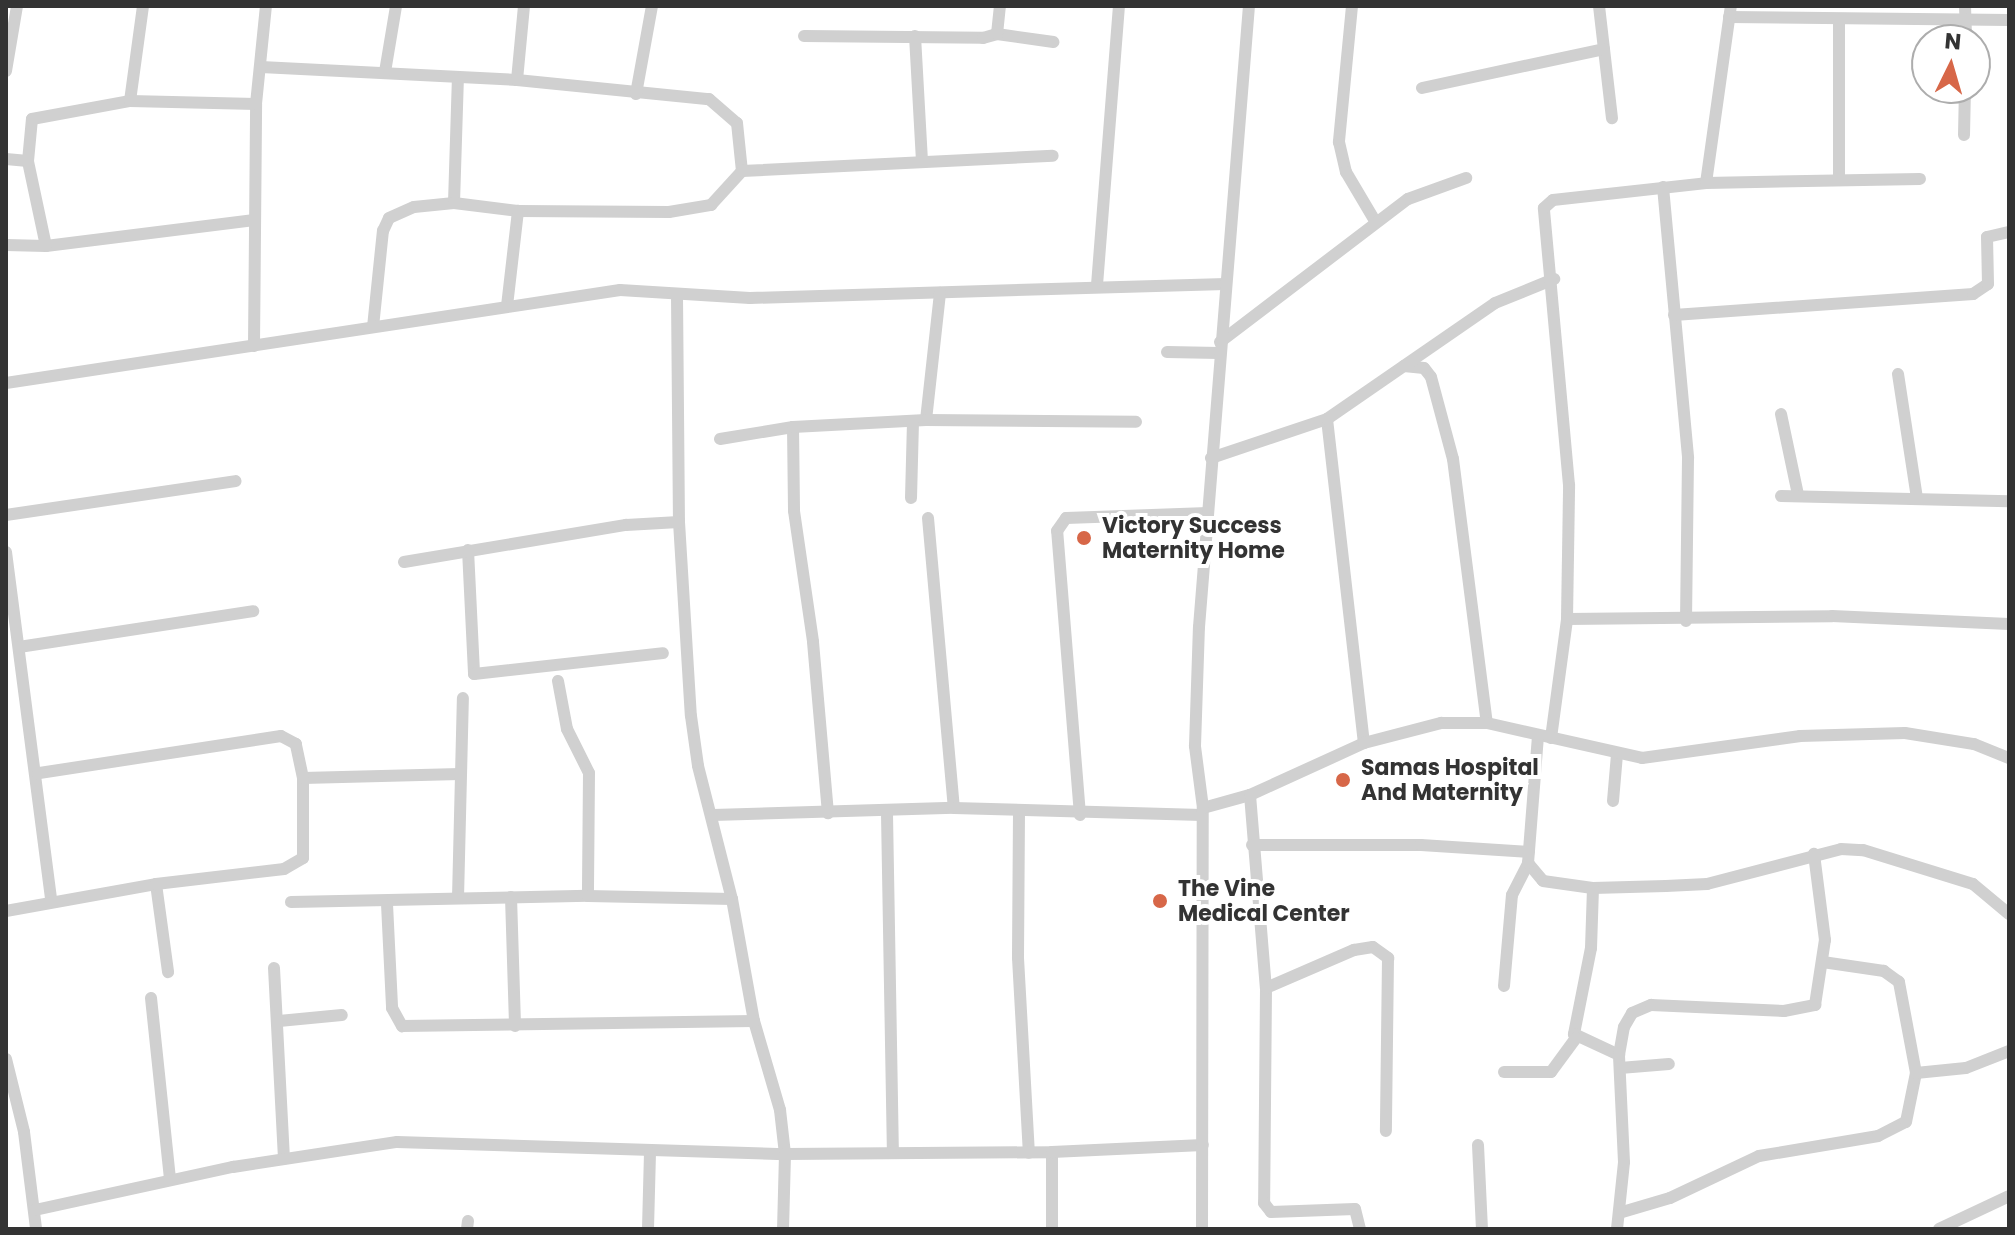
<!DOCTYPE html>
<html>
<head>
<meta charset="utf-8">
<style>
	body { margin:0 }
	#map { position:relative; width:2015px; height:1235px; overflow:hidden; background:#fff; font-family:Poppins,sans-serif }
	div>[style] { position:absolute }
	.minor>* { height:12px; margin:-6px; padding:0 6px; transform-origin:6px; border-radius:6px; background:#d0d0d0 }
	.dots>* { width:22px; height:22px; translate:-50% -50%; box-sizing:border-box; border:4px solid #fff; border-radius:50% }
	span { translate:-50% -50%; white-space:nowrap; text-align:center; line-height:1.15; -webkit-text-stroke:8px #fff; paint-order:stroke }
	.poi-label { font-size:22px; color:#333; font-weight:700 }
	.left { translate:0 -50%; text-align:left }
	.frame { position:absolute; inset:0; border:8px solid #333; pointer-events:none }
	.north { position:absolute; left:1911px; top:24px; width:80px; height:80px; box-sizing:border-box; background:#fff; border:2px solid #adadad; border-radius:50%; rotate:5deg; font-size:22px; font-weight:700; line-height:32px; text-align:center; color:#333 }
	.north::after { content:''; display:block; margin:auto; width:28px; height:36px; background:#d76748; clip-path:polygon(50% 0,100% 100%,50% 72%,0 100%) }
</style>
</head>
<body>
<div id="map">
	<div class="minor">
		<i style="left:1352px;top:6px;width:137px;rotate:95.5deg"></i>
		<i style="left:1339px;top:142px;width:31px;rotate:77deg"></i>
		<i style="left:1346px;top:172px;width:57px;rotate:59.4deg"></i>
		<i style="left:1599px;top:6px;width:113px;rotate:83.4deg"></i>
		<i style="left:1965px;top:6px;width:34px;rotate:88deg"></i>
		<i style="left:1729px;top:17px;width:280px;rotate:0.6deg"></i>
		<i style="left:1839px;top:19px;width:158px;rotate:90deg"></i>
		<i style="left:997px;top:34px;width:57px;rotate:8.1deg"></i>
		<i style="left:804px;top:36px;width:179px;rotate:0.6deg"></i>
		<i style="left:983px;top:38px;width:15px;rotate:-16deg"></i>
		<i style="left:997px;top:34px;width:28px;rotate:-84deg"></i>
		<i style="left:915px;top:36px;width:126px;rotate:86.8deg"></i>
		<i style="left:261px;top:67px;width:256px;rotate:2.9deg"></i>
		<i style="left:517px;top:80px;width:193px;rotate:5.7deg"></i>
		<i style="left:709px;top:99px;width:37px;rotate:41deg"></i>
		<i style="left:737px;top:123px;width:48px;rotate:84.1deg"></i>
		<i style="left:6px;top:71px;width:66px;rotate:-80.4deg"></i>
		<i style="left:385px;top:72px;width:67px;rotate:-80.5deg"></i>
		<i style="left:517px;top:80px;width:74px;rotate:-84.6deg"></i>
		<i style="left:1422px;top:88px;width:186px;rotate:-12.1deg"></i>
		<i style="left:636px;top:94px;width:89px;rotate:-79.7deg"></i>
		<i style="left:130px;top:101px;width:96px;rotate:-82.2deg"></i>
		<i style="left:1964px;top:135px;width:47px;rotate:-88.8deg"></i>
		<i style="left:6px;top:159px;width:22px;rotate:5deg"></i>
		<i style="left:1706px;top:183px;width:179px;rotate:-82deg"></i>
		<i style="left:1663px;top:187px;width:272px;rotate:84.7deg"></i>
		<i style="left:1688px;top:458px;width:163px;rotate:90.7deg"></i>
		<i style="left:454px;top:203px;width:125px;rotate:-88.2deg"></i>
		<i style="left:6px;top:245px;width:40px;rotate:1.4deg"></i>
		<i style="left:46px;top:246px;width:210px;rotate:-7.1deg"></i>
		<i style="left:46px;top:246px;width:87px;rotate:-102deg"></i>
		<i style="left:28px;top:161px;width:42px;rotate:-84.6deg"></i>
		<i style="left:32px;top:119px;width:100px;rotate:-10.4deg"></i>
		<i style="left:130px;top:101px;width:126px;rotate:1.4deg"></i>
		<i style="left:1097px;top:285px;width:280px;rotate:-85.5deg"></i>
		<i style="left:677px;top:296px;width:226px;rotate:89.5deg"></i>
		<i style="left:679px;top:522px;width:194px;rotate:86.5deg"></i>
		<i style="left:691px;top:716px;width:50px;rotate:82deg"></i>
		<i style="left:698px;top:766px;width:137px;rotate:75.7deg"></i>
		<i style="left:732px;top:899px;width:124px;rotate:79.8deg"></i>
		<i style="left:754px;top:1021px;width:93px;rotate:73.7deg"></i>
		<i style="left:780px;top:1110px;width:44px;rotate:83.5deg"></i>
		<i style="left:785px;top:1154px;width:75px;rotate:91.5deg"></i>
		<i style="left:507px;top:306px;width:96px;rotate:-83.4deg"></i>
		<i style="left:1674px;top:315px;width:300px;rotate:-4deg"></i>
		<i style="left:1973px;top:294px;width:18px;rotate:-34deg"></i>
		<i style="left:1988px;top:284px;width:47px;rotate:-91.2deg"></i>
		<i style="left:1987px;top:237px;width:23px;rotate:-13deg"></i>
		<i style="left:373px;top:327px;width:97px;rotate:-84.1deg"></i>
		<i style="left:383px;top:231px;width:14px;rotate:-65deg"></i>
		<i style="left:389px;top:218px;width:27px;rotate:-24deg"></i>
		<i style="left:414px;top:207px;width:40px;rotate:-5.7deg"></i>
		<i style="left:454px;top:203px;width:64px;rotate:7.1deg"></i>
		<i style="left:518px;top:211px;width:151px;rotate:0.4deg"></i>
		<i style="left:669px;top:212px;width:43px;rotate:-9.5deg"></i>
		<i style="left:711px;top:205px;width:46px;rotate:-47.6deg"></i>
		<i style="left:742px;top:171px;width:311px;rotate:-2.8deg"></i>
		<i style="left:1220px;top:342px;width:236px;rotate:-37.3deg"></i>
		<i style="left:1408px;top:199px;width:62px;rotate:-19.9deg"></i>
		<i style="left:254px;top:346px;width:242px;rotate:-89.5deg"></i>
		<i style="left:256px;top:104px;width:99px;rotate:-84.2deg"></i>
		<i style="left:1167px;top:352px;width:52px;rotate:1.1deg"></i>
		<i style="left:1404px;top:366px;width:20px;rotate:6deg"></i>
		<i style="left:1424px;top:368px;width:11px;rotate:52deg"></i>
		<i style="left:1431px;top:377px;width:85px;rotate:75deg"></i>
		<i style="left:1453px;top:459px;width:266px;rotate:82.7deg"></i>
		<i style="left:1898px;top:374px;width:125px;rotate:81.3deg"></i>
		<i style="left:6px;top:383px;width:621px;rotate:-8.61deg"></i>
		<i style="left:620px;top:290px;width:130px;rotate:3.5deg"></i>
		<i style="left:750px;top:298px;width:476px;rotate:-1.7deg"></i>
		<i style="left:1781px;top:414px;width:83px;rotate:78.1deg"></i>
		<i style="left:1327px;top:419px;width:326px;rotate:83.5deg"></i>
		<i style="left:926px;top:420px;width:128px;rotate:-83.7deg"></i>
		<i style="left:793px;top:427px;width:84px;rotate:89.3deg"></i>
		<i style="left:794px;top:511px;width:132px;rotate:81.7deg"></i>
		<i style="left:813px;top:642px;width:172px;rotate:85deg"></i>
		<i style="left:720px;top:439px;width:74px;rotate:-9.3deg"></i>
		<i style="left:793px;top:427px;width:133px;rotate:-3deg"></i>
		<i style="left:926px;top:420px;width:210px;rotate:0.5deg"></i>
		<i style="left:1211px;top:458px;width:122px;rotate:-18.6deg"></i>
		<i style="left:1327px;top:419px;width:204px;rotate:-34.6deg"></i>
		<i style="left:1495px;top:303px;width:64px;rotate:-22.1deg"></i>
		<i style="left:1781px;top:496px;width:228px;rotate:1.3deg"></i>
		<i style="left:911px;top:498px;width:77px;rotate:-88.5deg"></i>
		<i style="left:6px;top:515px;width:232px;rotate:-8.4deg"></i>
		<i style="left:928px;top:518px;width:291px;rotate:84.9deg"></i>
		<i style="left:468px;top:550px;width:124px;rotate:87.2deg"></i>
		<i style="left:474px;top:674px;width:190px;rotate:-6.3deg"></i>
		<i style="left:6px;top:552px;width:351px;rotate:82.6deg"></i>
		<i style="left:404px;top:562px;width:225px;rotate:-9.5deg"></i>
		<i style="left:626px;top:525px;width:53px;rotate:-3.2deg"></i>
		<i style="left:1567px;top:619px;width:265px;rotate:-0.6deg"></i>
		<i style="left:1832px;top:616px;width:177px;rotate:2.6deg"></i>
		<i style="left:19px;top:647px;width:237px;rotate:-8.7deg"></i>
		<i style="left:558px;top:681px;width:49px;rotate:79.4deg"></i>
		<i style="left:567px;top:729px;width:49px;rotate:63.4deg"></i>
		<i style="left:589px;top:773px;width:123px;rotate:90.5deg"></i>
		<i style="left:1551px;top:738px;width:120px;rotate:-82.3deg"></i>
		<i style="left:1567px;top:619px;width:134px;rotate:-89.1deg"></i>
		<i style="left:1569px;top:485px;width:278px;rotate:-95.2deg"></i>
		<i style="left:1544px;top:208px;width:12px;rotate:-42deg"></i>
		<i style="left:1553px;top:200px;width:154px;rotate:-6.3deg"></i>
		<i style="left:1706px;top:183px;width:214px;rotate:-1.1deg"></i>
		<i style="left:303px;top:778px;width:157px;rotate:-1.5deg"></i>
		<i style="left:1250px;top:795px;width:194px;rotate:85.3deg"></i>
		<i style="left:1266px;top:988px;width:215px;rotate:90.5deg"></i>
		<i style="left:1264px;top:1203px;width:11px;rotate:52deg"></i>
		<i style="left:1271px;top:1212px;width:84px;rotate:-2deg"></i>
		<i style="left:1355px;top:1209px;width:21px;rotate:76deg"></i>
		<i style="left:1613px;top:801px;width:47px;rotate:-85.1deg"></i>
		<i style="left:1203px;top:808px;width:49px;rotate:-15.5deg"></i>
		<i style="left:1250px;top:795px;width:125px;rotate:-24.5deg"></i>
		<i style="left:1364px;top:743px;width:80px;rotate:-14.6deg"></i>
		<i style="left:1441px;top:723px;width:46px"></i>
		<i style="left:1487px;top:723px;width:159px;rotate:12.7deg"></i>
		<i style="left:1642px;top:758px;width:160px;rotate:-7.9deg"></i>
		<i style="left:1800px;top:736px;width:105px;rotate:-1.6deg"></i>
		<i style="left:1905px;top:733px;width:70px;rotate:9.1deg"></i>
		<i style="left:1974px;top:744px;width:38px;rotate:22deg"></i>
		<i style="left:1019px;top:812px;width:146px;rotate:90.4deg"></i>
		<i style="left:1018px;top:958px;width:195px;rotate:86.8deg"></i>
		<i style="left:887px;top:814px;width:338px;rotate:89deg"></i>
		<i style="left:713px;top:815px;width:241px;rotate:-1.7deg"></i>
		<i style="left:954px;top:808px;width:248px;rotate:1.6deg"></i>
		<i style="left:1080px;top:815px;width:285px;rotate:-94.6deg"></i>
		<i style="left:1057px;top:531px;width:16px;rotate:-55deg"></i>
		<i style="left:1066px;top:518px;width:142px;rotate:-2deg"></i>
		<i style="left:1252px;top:845px;width:169px"></i>
		<i style="left:1421px;top:845px;width:108px;rotate:3.7deg"></i>
		<i style="left:1528px;top:863px;width:23px;rotate:50deg"></i>
		<i style="left:1543px;top:881px;width:50px;rotate:8deg"></i>
		<i style="left:1593px;top:888px;width:73px;rotate:-1.6deg"></i>
		<i style="left:1666px;top:886px;width:41px;rotate:-2.8deg"></i>
		<i style="left:1707px;top:884px;width:138px;rotate:-14.6deg"></i>
		<i style="left:1841px;top:849px;width:22px;rotate:3deg"></i>
		<i style="left:1863px;top:850px;width:115px;rotate:17.2deg"></i>
		<i style="left:1973px;top:884px;width:47px;rotate:39.8deg"></i>
		<i style="left:156px;top:884px;width:89px;rotate:82.2deg"></i>
		<i style="left:1593px;top:888px;width:60px;rotate:91.9deg"></i>
		<i style="left:1591px;top:948px;width:88px;rotate:101.2deg"></i>
		<i style="left:1574px;top:1034px;width:50px;rotate:25deg"></i>
		<i style="left:511px;top:897px;width:129px;rotate:88.2deg"></i>
		<i style="left:458px;top:898px;width:200px;rotate:-88.6deg"></i>
		<i style="left:291px;top:902px;width:297px;rotate:-1.2deg"></i>
		<i style="left:588px;top:896px;width:144px;rotate:1.2deg"></i>
		<i style="left:387px;top:904px;width:104px;rotate:87.2deg"></i>
		<i style="left:392px;top:1008px;width:21px;rotate:61deg"></i>
		<i style="left:402px;top:1026px;width:352px;rotate:-0.8deg"></i>
		<i style="left:6px;top:911px;width:152px;rotate:-10.2deg"></i>
		<i style="left:156px;top:884px;width:129px;rotate:-6.7deg"></i>
		<i style="left:284px;top:869px;width:22px;rotate:-30deg"></i>
		<i style="left:303px;top:858px;width:80px;rotate:-90deg"></i>
		<i style="left:303px;top:778px;width:35px;rotate:-102deg"></i>
		<i style="left:296px;top:744px;width:17px;rotate:-152deg"></i>
		<i style="left:281px;top:736px;width:246px;rotate:171.3deg"></i>
		<i style="left:274px;top:968px;width:191px;rotate:87deg"></i>
		<i style="left:1504px;top:986px;width:91px;rotate:-85deg"></i>
		<i style="left:1512px;top:895px;width:36px;rotate:-63deg"></i>
		<i style="left:1528px;top:863px;width:128px;rotate:-85.5deg"></i>
		<i style="left:1266px;top:988px;width:96px;rotate:-23.4deg"></i>
		<i style="left:1354px;top:950px;width:19px;rotate:-9deg"></i>
		<i style="left:1373px;top:947px;width:19px;rotate:36deg"></i>
		<i style="left:1388px;top:958px;width:173px;rotate:90.7deg"></i>
		<i style="left:151px;top:998px;width:182px;rotate:84deg"></i>
		<i style="left:279px;top:1021px;width:63px;rotate:-5.4deg"></i>
		<i style="left:6px;top:1059px;width:75px;rotate:76.1deg"></i>
		<i style="left:24px;top:1132px;width:98px;rotate:82.9deg"></i>
		<i style="left:1620px;top:1068px;width:49px;rotate:-4.7deg"></i>
		<i style="left:1504px;top:1072px;width:47px"></i>
		<i style="left:1551px;top:1072px;width:42px;rotate:-53.7deg"></i>
		<i style="left:1916px;top:1073px;width:50px;rotate:-5.7deg"></i>
		<i style="left:1966px;top:1068px;width:46px;rotate:-21.6deg"></i>
		<i style="left:1478px;top:1145px;width:84px;rotate:87.3deg"></i>
		<i style="left:1052px;top:1152px;width:77px;rotate:90deg"></i>
		<i style="left:35px;top:1210px;width:203px;rotate:-12.3deg"></i>
		<i style="left:233px;top:1167px;width:166px;rotate:-8.7deg"></i>
		<i style="left:397px;top:1142px;width:388px;rotate:1.8deg"></i>
		<i style="left:785px;top:1154px;width:267px;rotate:-0.4deg"></i>
		<i style="left:1052px;top:1152px;width:151px;rotate:-2.7deg"></i>
		<i style="left:1619px;top:1213px;width:53px;rotate:-16.4deg"></i>
		<i style="left:1670px;top:1198px;width:98px;rotate:-25.3deg"></i>
		<i style="left:1759px;top:1156px;width:121px;rotate:-9.5deg"></i>
		<i style="left:1878px;top:1136px;width:31px;rotate:-27deg"></i>
		<i style="left:1906px;top:1122px;width:50px;rotate:-78.5deg"></i>
		<i style="left:1916px;top:1073px;width:93px;rotate:-100.6deg"></i>
		<i style="left:1899px;top:982px;width:19px;rotate:-144deg"></i>
		<i style="left:1884px;top:971px;width:62px;rotate:-171.6deg"></i>
		<i style="left:467px;top:1229px;width:8px;rotate:-83deg"></i>
		<i style="left:648px;top:1229px;width:76px;rotate:-88.5deg"></i>
		<i style="left:1202px;top:1229px;width:421px;rotate:-89.9deg"></i>
		<i style="left:1203px;top:808px;width:63px;rotate:-97.4deg"></i>
		<i style="left:1195px;top:746px;width:119px;rotate:-88.1deg"></i>
		<i style="left:1199px;top:627px;width:623px;rotate:-85.4deg"></i>
		<i style="left:1617px;top:1229px;width:67px;rotate:-84deg"></i>
		<i style="left:1624px;top:1162px;width:107px;rotate:-92.7deg"></i>
		<i style="left:1619px;top:1055px;width:28px;rotate:-80deg"></i>
		<i style="left:1624px;top:1027px;width:16px;rotate:-60deg"></i>
		<i style="left:1632px;top:1013px;width:21px;rotate:-23deg"></i>
		<i style="left:1651px;top:1005px;width:133px;rotate:2.6deg"></i>
		<i style="left:1784px;top:1011px;width:32px;rotate:-11deg"></i>
		<i style="left:1815px;top:1005px;width:66px;rotate:-81.3deg"></i>
		<i style="left:1825px;top:940px;width:87px;rotate:-97.3deg"></i>
		<i style="left:1939px;top:1229px;width:77px;rotate:-25.2deg"></i>
	</div>
	<div class="dots">
		<i style="left:1084px;top:538px;background:#d76748"></i>
		<i style="left:1343px;top:780px;background:#d76748"></i>
		<i style="left:1160px;top:901px;background:#d76748"></i>
	</div>
	<div class="poi-label">
		<span class="left" style="left:1102px;top:538px">Victory Success<br>Maternity Home</span>
		<span class="left" style="left:1361px;top:780px">Samas Hospital<br>And Maternity</span>
		<span class="left" style="left:1178px;top:901px">The Vine<br>Medical Center</span>
	</div>
	<div class="frame"></div>
	<div class="north">N</div>
</div>
</body>
</html>
